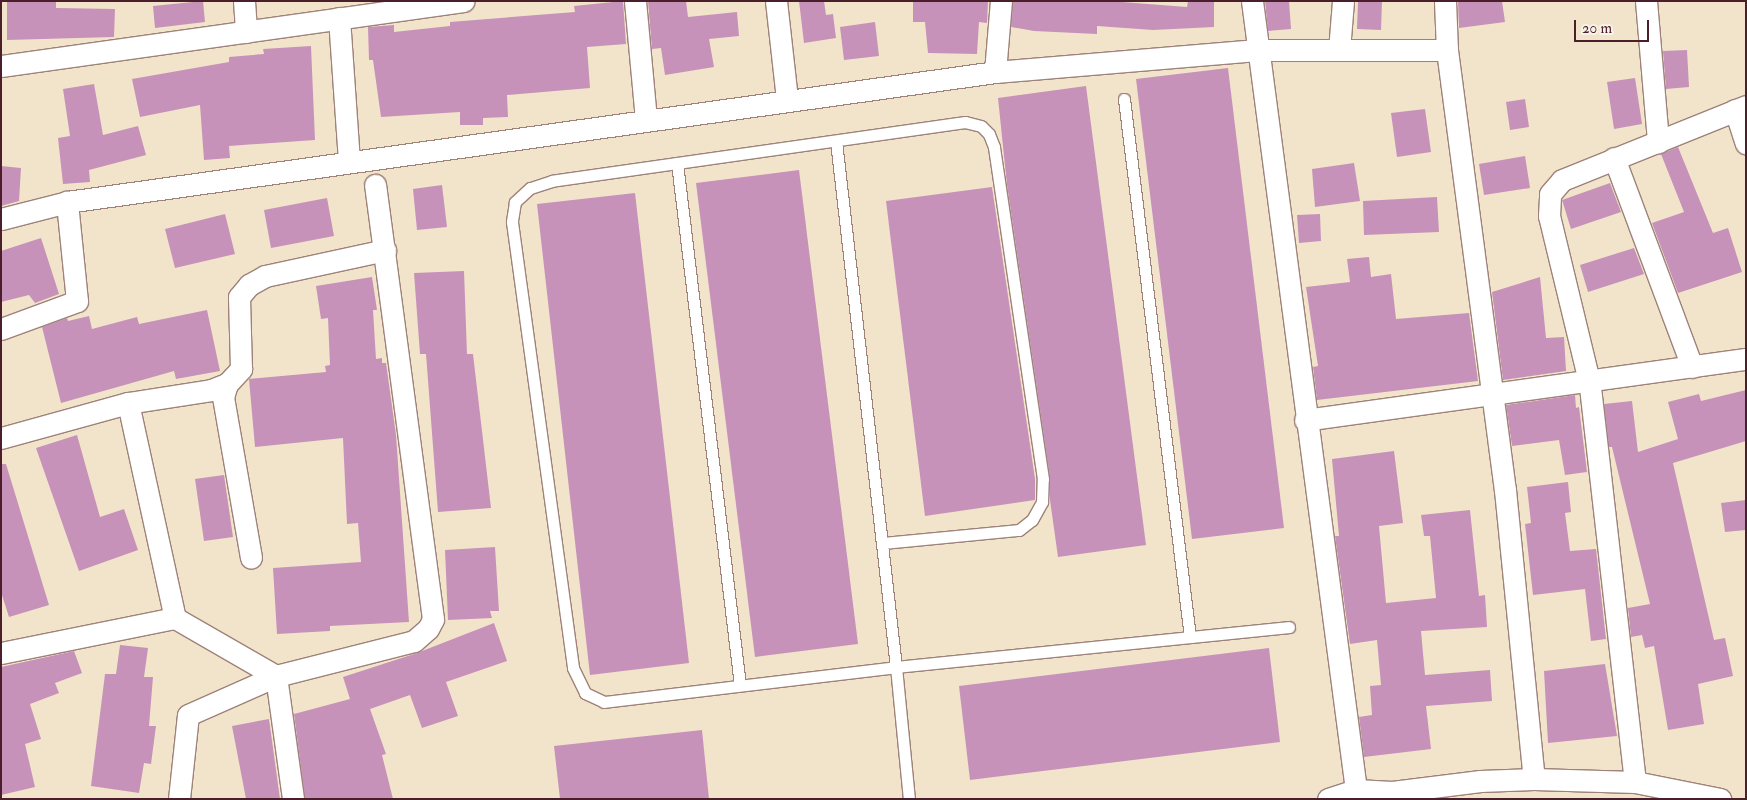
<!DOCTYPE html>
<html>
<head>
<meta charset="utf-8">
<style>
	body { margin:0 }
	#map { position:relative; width:1747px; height:800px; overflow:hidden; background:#f2e4ca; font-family:"IM FELL Double Pica",serif }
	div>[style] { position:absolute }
	.building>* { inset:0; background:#c792b9 }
	.roads { filter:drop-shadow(1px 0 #9e827a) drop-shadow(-1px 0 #9e827a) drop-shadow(0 1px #9e827a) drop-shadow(0 -1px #9e827a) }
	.service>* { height:11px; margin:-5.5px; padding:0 5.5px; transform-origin:5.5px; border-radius:5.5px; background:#fff }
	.minor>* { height:21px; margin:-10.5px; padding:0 10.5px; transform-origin:10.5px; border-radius:10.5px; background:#fff }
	span { translate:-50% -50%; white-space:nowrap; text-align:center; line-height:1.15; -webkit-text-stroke:4px #f7f3e8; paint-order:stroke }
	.frame { position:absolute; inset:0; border:2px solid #4a1f2b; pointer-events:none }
	.scale { position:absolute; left:1574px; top:20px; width:75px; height:22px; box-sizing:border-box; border:2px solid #4a1f2b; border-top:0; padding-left:6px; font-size:15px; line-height:18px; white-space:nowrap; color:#4a1f2b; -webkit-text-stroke:4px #f7f3e8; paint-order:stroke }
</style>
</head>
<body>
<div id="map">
	<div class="building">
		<i style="clip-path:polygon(7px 1px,56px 1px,56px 8px,115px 9px,114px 37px,7px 40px)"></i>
		<i style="clip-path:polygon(203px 1px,205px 22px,155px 28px,153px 6px)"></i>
		<i style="clip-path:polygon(623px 1px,626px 44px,587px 47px,590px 88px,507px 95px,508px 117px,483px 118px,483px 125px,460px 125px,460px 112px,381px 117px,373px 60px,369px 60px,368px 27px,394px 25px,394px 32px,450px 26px,450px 22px,575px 12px,574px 6px)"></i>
		<i style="clip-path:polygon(648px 1px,686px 1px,688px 17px,737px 12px,739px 36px,709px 39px,714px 67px,665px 75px,661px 48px,652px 49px)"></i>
		<i style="clip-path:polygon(799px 1px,824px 1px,826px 15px,833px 14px,836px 38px,804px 43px)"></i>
		<i style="clip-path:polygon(913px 1px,988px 1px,987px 23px,979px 22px,977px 54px,928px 53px,925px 22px,913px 22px)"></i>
		<i style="clip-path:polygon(1013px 1px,1109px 1px,1187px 7px,1188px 1px,1214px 1px,1214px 27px,1153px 30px,1097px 26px,1097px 34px,1034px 31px,1011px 27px)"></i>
		<i style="clip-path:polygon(1265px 1px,1289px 1px,1291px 29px,1268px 31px)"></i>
		<i style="clip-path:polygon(1358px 1px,1382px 1px,1381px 30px,1357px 29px)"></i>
		<i style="clip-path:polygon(1458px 1px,1502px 1px,1505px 22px,1459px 28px)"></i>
		<i style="clip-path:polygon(875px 22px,879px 56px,844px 60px,840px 27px)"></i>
		<i style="clip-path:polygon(311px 46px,315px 140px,229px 146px,230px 158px,204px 160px,200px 105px,140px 117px,132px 79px,229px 62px,229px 57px,264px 54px,263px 49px)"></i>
		<i style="clip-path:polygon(1687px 50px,1689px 87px,1666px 89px,1663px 51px)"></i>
		<i style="clip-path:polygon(1228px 68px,1284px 528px,1192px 539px,1136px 79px)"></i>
		<i style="clip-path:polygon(1635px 78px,1642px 124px,1614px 129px,1607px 82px)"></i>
		<i style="clip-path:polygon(94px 84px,103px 135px,138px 126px,146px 155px,89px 170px,90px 182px,63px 184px,58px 138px,70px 136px,63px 89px)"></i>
		<i style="clip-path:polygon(1086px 86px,1146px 545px,1058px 557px,1050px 500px,1050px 478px,1007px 185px,998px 98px)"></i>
		<i style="clip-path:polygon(1525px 99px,1529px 127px,1510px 130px,1506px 102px)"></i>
		<i style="clip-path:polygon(1425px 109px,1431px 152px,1397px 157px,1391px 113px)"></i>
		<i style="clip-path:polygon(1678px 147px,1713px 233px,1728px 228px,1742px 272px,1678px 293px,1652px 223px,1684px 212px,1661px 154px)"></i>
		<i style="clip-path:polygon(1525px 156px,1530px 188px,1484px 195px,1479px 164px)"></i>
		<i style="clip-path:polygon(1354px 163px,1360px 201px,1315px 207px,1312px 169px)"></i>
		<i style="clip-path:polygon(1px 166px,21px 168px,19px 201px,1px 206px)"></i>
		<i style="clip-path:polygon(799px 170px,858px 644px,755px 657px,696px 183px)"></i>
		<i style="clip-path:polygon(1610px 183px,1621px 212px,1571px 229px,1562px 200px)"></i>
		<i style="clip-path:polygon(442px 185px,447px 227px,417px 230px,413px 189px)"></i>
		<i style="clip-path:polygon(992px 187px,1035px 479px,1035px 500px,925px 516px,886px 201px)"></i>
		<i style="clip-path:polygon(635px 193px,689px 663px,590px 675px,537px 204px)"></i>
		<i style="clip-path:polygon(1437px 197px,1439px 232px,1364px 235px,1363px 201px)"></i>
		<i style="clip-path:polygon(327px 198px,334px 236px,271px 248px,264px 210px)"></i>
		<i style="clip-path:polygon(225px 214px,235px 254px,175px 268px,165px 229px)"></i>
		<i style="clip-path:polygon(1320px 214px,1321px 241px,1299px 243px,1297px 215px)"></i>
		<i style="clip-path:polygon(41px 238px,59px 294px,35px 303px,29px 295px,1px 302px,1px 251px)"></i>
		<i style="clip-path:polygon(1634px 248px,1644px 274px,1588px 292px,1580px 265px)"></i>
		<i style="clip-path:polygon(1369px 257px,1371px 277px,1391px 274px,1396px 319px,1469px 313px,1478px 381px,1317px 400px,1313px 367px,1318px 366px,1306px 287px,1350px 282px,1347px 259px)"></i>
		<i style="clip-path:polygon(464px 271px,467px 354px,473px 354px,491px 508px,438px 512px,426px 354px,420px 354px,414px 273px)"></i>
		<i style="clip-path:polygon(372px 277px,377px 310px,373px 310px,376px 359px,382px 358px,382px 363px,386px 363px,396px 435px,409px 622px,330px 626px,330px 631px,277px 634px,273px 568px,361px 562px,358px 523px,347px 524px,343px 438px,255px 447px,249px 379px,326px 372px,325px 366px,330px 365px,328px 318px,321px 319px,316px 286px)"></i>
		<i style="clip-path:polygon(1540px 277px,1546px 338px,1564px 337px,1566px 371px,1503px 380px,1492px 292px)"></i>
		<i style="clip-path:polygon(207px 310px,220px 371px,176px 379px,174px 371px,61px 403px,42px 327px,67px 318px,68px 321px,89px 316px,92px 329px,137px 317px,139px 324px)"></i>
		<i style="clip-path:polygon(1746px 390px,1746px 441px,1673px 463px,1714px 640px,1725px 638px,1733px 676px,1698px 684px,1704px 724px,1668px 730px,1654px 646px,1645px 648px,1642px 635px,1631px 637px,1628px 608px,1650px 604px,1612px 447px,1609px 447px,1604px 404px,1632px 401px,1638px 452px,1678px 439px,1668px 402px,1699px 394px,1701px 401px)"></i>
		<i style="clip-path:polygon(1575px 395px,1576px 408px,1579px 407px,1587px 472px,1565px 475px,1559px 440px,1512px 446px,1506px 405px)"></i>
		<i style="clip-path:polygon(77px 435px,100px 517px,124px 509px,138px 550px,79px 571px,36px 448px)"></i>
		<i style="clip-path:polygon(1394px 451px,1403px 523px,1379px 526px,1386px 603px,1436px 598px,1430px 536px,1424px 536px,1421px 515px,1470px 510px,1479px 596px,1485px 595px,1487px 627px,1421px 631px,1425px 675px,1490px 670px,1492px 701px,1426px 706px,1431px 749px,1364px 757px,1359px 717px,1372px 715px,1370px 686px,1381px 685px,1377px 640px,1350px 644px,1335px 536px,1339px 536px,1332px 459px)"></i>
		<i style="clip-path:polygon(1px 464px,6px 464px,49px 605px,9px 617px,1px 592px)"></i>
		<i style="clip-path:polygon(224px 475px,233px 537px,204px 541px,195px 479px)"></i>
		<i style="clip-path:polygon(1568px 482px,1571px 512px,1565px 513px,1570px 551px,1596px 549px,1606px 639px,1591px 641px,1585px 589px,1533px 595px,1525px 524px,1531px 523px,1527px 487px)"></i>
		<i style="clip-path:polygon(1746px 500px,1746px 530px,1725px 532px,1721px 503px)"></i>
		<i style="clip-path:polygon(495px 547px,499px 611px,490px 611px,492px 618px,448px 620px,445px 550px)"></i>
		<i style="clip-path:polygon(494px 623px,507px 661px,446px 682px,458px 716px,422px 728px,410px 695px,370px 709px,386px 754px,382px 755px,393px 799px,305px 799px,294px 714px,350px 699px,343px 677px,417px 653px)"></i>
		<i style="clip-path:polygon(120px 645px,148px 648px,144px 677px,153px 677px,149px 726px,156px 726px,151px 764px,144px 763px,139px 793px,91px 786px,105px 674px,116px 674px)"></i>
		<i style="clip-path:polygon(1269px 648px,1280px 742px,970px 780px,959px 686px)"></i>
		<i style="clip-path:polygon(74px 651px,82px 673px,55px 683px,59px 693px,30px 704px,41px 739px,25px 744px,35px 787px,1px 795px,1px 667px)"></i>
		<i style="clip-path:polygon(1605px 664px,1617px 736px,1548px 743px,1544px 671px)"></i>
		<i style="clip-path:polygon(269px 719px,280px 799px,246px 799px,232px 726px)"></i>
		<i style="clip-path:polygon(702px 730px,709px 799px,560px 799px,554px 746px)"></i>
	</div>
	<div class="roads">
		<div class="service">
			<i style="left:1124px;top:99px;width:542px;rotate:83.01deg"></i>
			<i style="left:836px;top:141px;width:529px;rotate:83.49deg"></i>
			<i style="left:896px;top:667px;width:395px;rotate:-5.8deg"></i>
			<i style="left:677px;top:163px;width:526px;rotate:83.12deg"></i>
			<i style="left:883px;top:543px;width:137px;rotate:-5.5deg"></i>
			<i style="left:1019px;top:530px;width:16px;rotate:-38deg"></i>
			<i style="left:1032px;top:520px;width:21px;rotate:-61deg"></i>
			<i style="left:1042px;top:502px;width:23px;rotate:-88deg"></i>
			<i style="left:1043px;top:479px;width:336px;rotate:-98.4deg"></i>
			<i style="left:994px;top:147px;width:14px;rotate:-111deg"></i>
			<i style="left:989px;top:134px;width:11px;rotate:-135deg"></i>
			<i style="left:981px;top:126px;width:16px;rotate:-166deg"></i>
			<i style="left:965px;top:122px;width:417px;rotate:171.9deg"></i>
			<i style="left:552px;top:181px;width:23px;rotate:162deg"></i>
			<i style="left:530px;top:188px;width:21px;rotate:137deg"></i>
			<i style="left:515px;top:202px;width:20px;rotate:99deg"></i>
			<i style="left:512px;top:222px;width:450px;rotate:82.2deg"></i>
			<i style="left:573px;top:668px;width:28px;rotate:64deg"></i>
			<i style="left:585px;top:693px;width:21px;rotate:25deg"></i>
			<i style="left:604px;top:702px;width:294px;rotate:-6.8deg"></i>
			<i style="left:896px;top:667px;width:133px;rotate:84.4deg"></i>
		</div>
		<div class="minor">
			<i style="left:244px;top:1px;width:31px;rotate:86deg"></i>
			<i style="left:635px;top:1px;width:119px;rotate:84.7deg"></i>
			<i style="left:776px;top:1px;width:99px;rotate:83.6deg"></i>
			<i style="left:1252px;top:1px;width:796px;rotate:82.49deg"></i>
			<i style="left:1445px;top:1px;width:49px;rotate:87.7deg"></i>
			<i style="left:1646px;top:1px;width:142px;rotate:85.1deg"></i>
			<i style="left:339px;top:18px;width:144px;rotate:86deg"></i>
			<i style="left:1339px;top:50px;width:49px;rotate:-85.3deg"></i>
			<i style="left:1px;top:66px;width:467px;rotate:-8deg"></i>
			<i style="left:995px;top:72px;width:71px;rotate:-85.2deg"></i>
			<i style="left:1735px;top:110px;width:35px;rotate:72deg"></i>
			<i style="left:1614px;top:158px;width:223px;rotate:69.5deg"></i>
			<i style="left:1px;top:219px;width:68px;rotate:-14.4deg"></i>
			<i style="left:67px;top:202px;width:937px;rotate:-7.97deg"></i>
			<i style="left:995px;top:72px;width:263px;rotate:-4.8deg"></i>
			<i style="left:1257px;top:50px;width:190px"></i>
			<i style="left:1447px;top:50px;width:444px;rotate:82.5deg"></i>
			<i style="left:1505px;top:490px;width:290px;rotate:84.3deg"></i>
			<i style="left:1px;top:329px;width:81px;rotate:-20.2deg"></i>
			<i style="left:77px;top:301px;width:100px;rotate:-95.8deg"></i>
			<i style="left:227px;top:384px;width:14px;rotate:107deg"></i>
			<i style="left:223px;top:397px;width:163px;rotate:80.1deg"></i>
			<i style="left:128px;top:403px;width:220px;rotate:77.7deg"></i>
			<i style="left:1305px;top:420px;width:445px;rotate:-7.9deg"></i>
			<i style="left:1px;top:438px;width:132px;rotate:-15.4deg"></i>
			<i style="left:128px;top:403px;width:84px;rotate:-8.9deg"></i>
			<i style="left:211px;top:390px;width:17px;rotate:-21deg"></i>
			<i style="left:227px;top:384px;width:21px;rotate:-47deg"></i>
			<i style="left:241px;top:369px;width:72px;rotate:-91.6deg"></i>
			<i style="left:239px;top:297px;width:16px;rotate:-50deg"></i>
			<i style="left:249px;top:285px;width:18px;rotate:-29deg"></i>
			<i style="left:265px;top:276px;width:123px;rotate:-12.2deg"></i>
			<i style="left:1px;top:653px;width:177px;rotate:-11.4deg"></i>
			<i style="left:175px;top:618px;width:116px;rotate:29.9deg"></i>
			<i style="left:276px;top:676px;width:124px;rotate:82.1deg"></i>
			<i style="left:1635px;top:782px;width:404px;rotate:-96.5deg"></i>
			<i style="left:1589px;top:381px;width:170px;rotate:-103.6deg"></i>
			<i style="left:1549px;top:216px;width:22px;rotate:-87deg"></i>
			<i style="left:1550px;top:194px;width:18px;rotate:-49deg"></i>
			<i style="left:1562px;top:180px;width:198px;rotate:-21.9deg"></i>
			<i style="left:179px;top:799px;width:84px;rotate:-83.9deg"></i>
			<i style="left:188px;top:715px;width:96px;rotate:-23.9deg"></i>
			<i style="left:276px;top:676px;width:142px;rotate:-14.2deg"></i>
			<i style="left:414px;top:641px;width:18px;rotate:-41deg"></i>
			<i style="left:428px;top:629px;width:11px;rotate:-63deg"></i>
			<i style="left:433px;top:619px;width:438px;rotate:-97.6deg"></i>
			<i style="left:1328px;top:799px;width:29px;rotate:-18deg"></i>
			<i style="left:1356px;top:790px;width:36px;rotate:3deg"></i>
			<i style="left:1392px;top:792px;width:89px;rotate:-7.1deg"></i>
			<i style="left:1480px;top:781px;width:54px;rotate:-2.1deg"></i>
			<i style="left:1534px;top:779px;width:101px;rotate:1.7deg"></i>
			<i style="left:1635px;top:782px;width:87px;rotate:11.3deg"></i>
		</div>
	</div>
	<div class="frame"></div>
	<div class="scale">20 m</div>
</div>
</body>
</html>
